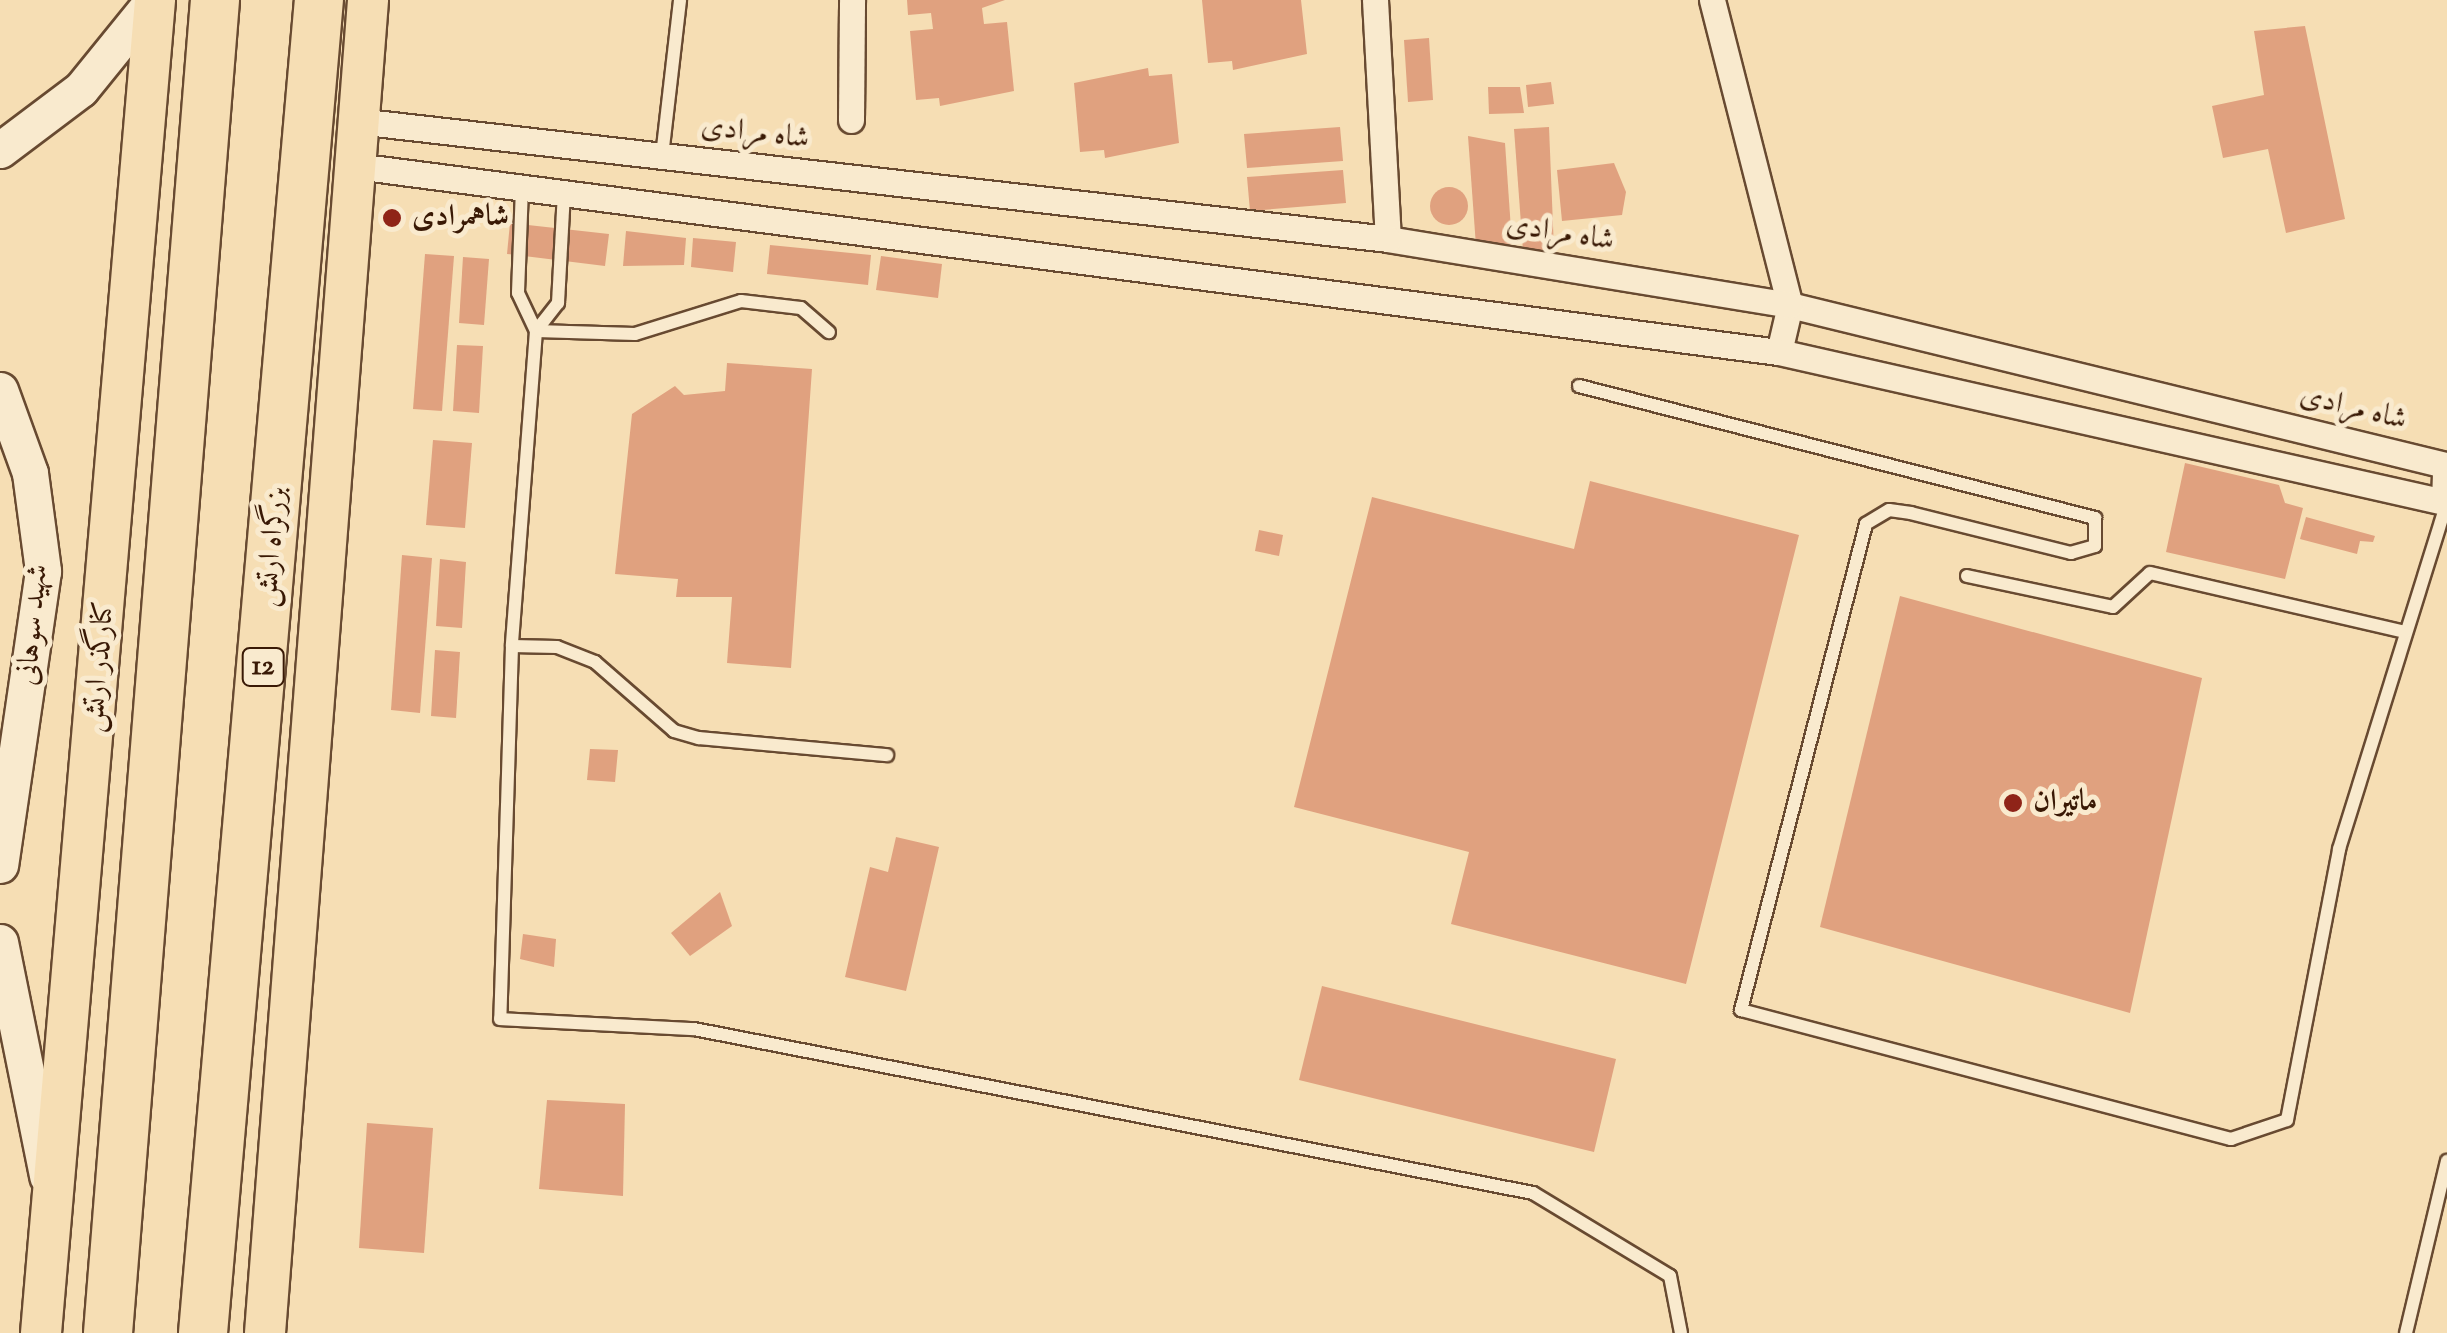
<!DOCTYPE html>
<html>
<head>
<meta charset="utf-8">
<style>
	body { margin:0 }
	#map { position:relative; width:2447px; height:1333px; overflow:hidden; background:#f6deb4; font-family:"Sorts Mill Goudy",Amiri,serif }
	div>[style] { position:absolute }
	.building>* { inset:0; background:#e0a17f }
	.round { border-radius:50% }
	.roads { filter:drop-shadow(2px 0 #684a31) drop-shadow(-2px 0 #684a31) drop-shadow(0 2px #684a31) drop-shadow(0 -2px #684a31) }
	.lane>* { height:12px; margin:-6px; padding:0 6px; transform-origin:6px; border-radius:6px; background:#f9eace }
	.street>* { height:25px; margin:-12.5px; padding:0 12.5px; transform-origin:12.5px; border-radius:12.5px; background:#f9eace }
	.secondary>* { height:35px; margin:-17.5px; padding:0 17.5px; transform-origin:17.5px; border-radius:17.5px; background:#f9eace }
	.primary>* { height:40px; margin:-20px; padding:0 20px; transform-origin:20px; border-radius:20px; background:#f6deb4 }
	.highway>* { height:48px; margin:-24px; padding:0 24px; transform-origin:24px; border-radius:24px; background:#f6deb4 }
	.dots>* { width:28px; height:28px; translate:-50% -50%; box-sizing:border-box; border:5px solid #f9eace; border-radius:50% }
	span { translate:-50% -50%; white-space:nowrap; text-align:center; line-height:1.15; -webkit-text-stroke:10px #f9eace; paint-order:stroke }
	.shield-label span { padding:2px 8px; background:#f9eace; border:2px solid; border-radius:8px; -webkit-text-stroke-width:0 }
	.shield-label { font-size:28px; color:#391905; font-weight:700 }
	.street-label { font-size:30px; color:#391905 }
	.poi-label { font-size:30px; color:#391905; font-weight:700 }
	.left { translate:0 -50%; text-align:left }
</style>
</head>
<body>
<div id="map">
	<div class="building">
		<i style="clip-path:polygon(907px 0,1005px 0,982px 8px,984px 24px,1007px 22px,1014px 91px,940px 106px,939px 98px,916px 100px,910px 31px,933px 29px,931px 13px,908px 15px)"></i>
		<i style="clip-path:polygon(1202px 0,1301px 0,1307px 54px,1233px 70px,1232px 61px,1208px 63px)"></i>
		<i style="clip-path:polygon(2305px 26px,2345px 219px,2286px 233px,2268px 149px,2223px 158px,2212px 106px,2264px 95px,2254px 31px)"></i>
		<i style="clip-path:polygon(1429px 38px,1433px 100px,1408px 102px,1404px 40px)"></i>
		<i style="clip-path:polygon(1148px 68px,1149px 76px,1172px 74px,1179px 143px,1105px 158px,1104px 150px,1080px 152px,1074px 83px)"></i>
		<i style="clip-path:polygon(1551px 82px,1554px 104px,1528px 107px,1526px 85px)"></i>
		<i style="clip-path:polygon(1488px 87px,1520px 87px,1524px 113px,1489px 114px)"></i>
		<i style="clip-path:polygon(1340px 127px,1343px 161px,1247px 168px,1244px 134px)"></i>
		<i style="clip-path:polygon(1549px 127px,1554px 250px,1523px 251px,1514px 129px)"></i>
		<i style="clip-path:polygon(1468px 136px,1505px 143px,1512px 244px,1476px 246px)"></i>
		<i style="clip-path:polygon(1614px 163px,1626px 192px,1622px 215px,1562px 221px,1557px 170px)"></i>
		<i style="clip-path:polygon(1343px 170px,1346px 203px,1250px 211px,1247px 177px)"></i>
		<i class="round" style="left:1430px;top:187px;width:38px;height:38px"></i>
		<i style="clip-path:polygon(510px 223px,609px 234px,605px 266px,507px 254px)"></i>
		<i style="clip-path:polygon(626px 231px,686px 238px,684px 265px,623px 266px)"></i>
		<i style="clip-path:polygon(693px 238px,736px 242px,733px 272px,691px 267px)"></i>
		<i style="clip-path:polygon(770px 245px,871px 255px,868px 285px,767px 274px)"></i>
		<i style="clip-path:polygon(425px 254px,454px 256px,442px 411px,413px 409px)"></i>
		<i style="clip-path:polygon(881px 256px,942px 264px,938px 298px,876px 290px)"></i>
		<i style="clip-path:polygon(463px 257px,489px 259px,484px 325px,459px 323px)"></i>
		<i style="clip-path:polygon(457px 345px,483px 346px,479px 413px,453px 411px)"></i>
		<i style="clip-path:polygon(727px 363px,812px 369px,791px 668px,727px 663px,732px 597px,676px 597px,678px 579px,615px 574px,632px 414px,675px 386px,684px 395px,725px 391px)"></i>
		<i style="clip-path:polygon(433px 440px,472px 443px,465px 528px,426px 525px)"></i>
		<i style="clip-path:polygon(2185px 463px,2279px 485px,2285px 503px,2303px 508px,2285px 579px,2166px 552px)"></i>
		<i style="clip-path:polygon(1590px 481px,1799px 535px,1686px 984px,1451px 924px,1469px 852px,1294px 807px,1372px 497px,1574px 549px)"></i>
		<i style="clip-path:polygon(2306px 517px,2375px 536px,2373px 542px,2360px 541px,2357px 554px,2300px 539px)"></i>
		<i style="clip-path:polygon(1259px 530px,1283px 535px,1279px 556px,1255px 551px)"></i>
		<i style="clip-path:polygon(402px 555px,432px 558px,420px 713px,391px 710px)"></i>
		<i style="clip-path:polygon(440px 559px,466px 562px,462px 628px,436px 626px)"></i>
		<i style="clip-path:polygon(1900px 596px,2202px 678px,2130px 1013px,1820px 927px)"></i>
		<i style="clip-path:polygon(435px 650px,460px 652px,456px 718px,431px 716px)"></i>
		<i style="clip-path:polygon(590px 749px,618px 750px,615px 782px,587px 780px)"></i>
		<i style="clip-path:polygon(896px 837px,939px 847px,906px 991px,845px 977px,870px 867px,888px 872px)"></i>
		<i style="clip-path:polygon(720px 892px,732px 926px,690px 956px,671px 933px)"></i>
		<i style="clip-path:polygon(523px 934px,556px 939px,554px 967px,520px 959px)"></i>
		<i style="clip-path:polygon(1322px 986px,1616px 1059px,1594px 1152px,1299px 1080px)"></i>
		<i style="clip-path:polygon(547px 1100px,625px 1104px,623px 1196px,539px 1189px)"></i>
		<i style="clip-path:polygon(367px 1123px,433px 1128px,424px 1253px,359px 1248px)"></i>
	</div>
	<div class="roads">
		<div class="lane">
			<i style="left:662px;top:156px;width:157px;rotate:-83.4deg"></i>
			<i style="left:522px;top:188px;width:105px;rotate:92.2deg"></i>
			<i style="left:518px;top:293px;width:42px;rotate:64.7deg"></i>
			<i style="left:536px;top:331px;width:316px;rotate:94.4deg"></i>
			<i style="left:512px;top:646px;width:373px;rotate:91.8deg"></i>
			<i style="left:500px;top:1019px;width:194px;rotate:3deg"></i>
			<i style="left:694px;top:1029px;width:855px;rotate:11.06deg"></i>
			<i style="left:1533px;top:1193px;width:160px;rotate:31.2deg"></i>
			<i style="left:1670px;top:1276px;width:58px;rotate:79.1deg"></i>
			<i style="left:536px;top:331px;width:99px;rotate:1.7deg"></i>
			<i style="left:635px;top:334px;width:111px;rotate:-17.3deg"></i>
			<i style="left:741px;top:301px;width:60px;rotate:6.7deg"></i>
			<i style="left:801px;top:308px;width:37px;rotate:41deg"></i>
			<i style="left:536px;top:331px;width:36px;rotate:-52deg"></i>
			<i style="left:558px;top:303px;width:110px;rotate:-86.9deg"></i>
			<i style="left:1579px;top:386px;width:533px;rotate:14.35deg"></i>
			<i style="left:2095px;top:518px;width:28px;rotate:90deg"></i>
			<i style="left:2095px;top:546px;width:25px;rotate:164deg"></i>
			<i style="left:2071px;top:553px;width:165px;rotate:-166deg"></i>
			<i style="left:1911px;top:513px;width:22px;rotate:-172deg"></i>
			<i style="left:1889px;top:510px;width:27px;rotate:149deg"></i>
			<i style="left:1866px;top:524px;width:502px;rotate:104.42deg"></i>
			<i style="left:1741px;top:1010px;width:507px;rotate:14.75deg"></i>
			<i style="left:2231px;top:1139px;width:59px;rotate:-18.7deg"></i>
			<i style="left:2287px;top:1120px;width:276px;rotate:-79.1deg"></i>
			<i style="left:2339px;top:849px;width:362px;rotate:-72.7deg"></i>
			<i style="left:1967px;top:576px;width:149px;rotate:12deg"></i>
			<i style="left:2113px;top:607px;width:50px;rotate:-42.6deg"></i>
			<i style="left:2150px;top:573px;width:262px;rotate:13deg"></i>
			<i style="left:512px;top:646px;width:45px;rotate:1.3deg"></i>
			<i style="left:557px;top:647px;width:41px;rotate:21.5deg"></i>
			<i style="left:595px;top:662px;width:105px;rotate:41.1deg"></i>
			<i style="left:674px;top:731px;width:26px;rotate:16deg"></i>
			<i style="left:699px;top:738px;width:189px;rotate:5.2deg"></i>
			<i style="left:2406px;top:1333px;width:177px;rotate:-76.6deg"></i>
		</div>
		<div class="street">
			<i style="left:1375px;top:0;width:239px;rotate:86.9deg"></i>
			<i style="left:1712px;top:0;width:315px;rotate:75.7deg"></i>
			<i style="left:1790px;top:305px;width:48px;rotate:103.2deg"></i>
			<i style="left:851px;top:120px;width:120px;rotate:-89.5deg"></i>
			<i style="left:356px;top:166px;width:1435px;rotate:7.45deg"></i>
			<i style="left:1779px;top:352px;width:682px;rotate:12.71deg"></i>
			<i style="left:2444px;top:502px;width:37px;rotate:-88deg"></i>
			<i style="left:2445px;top:465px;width:674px;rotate:-166.27deg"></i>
			<i style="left:1790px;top:305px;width:407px;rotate:-170.7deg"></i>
			<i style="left:1388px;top:239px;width:1038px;rotate:-173.47deg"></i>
		</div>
		<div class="secondary">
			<i style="left:0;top:150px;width:101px;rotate:-37deg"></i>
			<i style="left:81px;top:89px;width:114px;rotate:-51deg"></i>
			<i style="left:0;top:390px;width:88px;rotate:70.1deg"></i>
			<i style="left:30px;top:473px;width:99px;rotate:82.4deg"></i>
			<i style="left:43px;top:571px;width:297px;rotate:98.3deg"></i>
			<i style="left:0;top:942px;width:239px;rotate:78.6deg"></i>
		</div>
		<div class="primary">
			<i style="left:41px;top:1333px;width:1338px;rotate:-85.11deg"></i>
			<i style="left:265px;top:1333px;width:1337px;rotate:-85.58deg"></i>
		</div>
		<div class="highway">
			<i style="left:108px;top:1333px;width:1337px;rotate:-85.41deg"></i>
			<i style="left:203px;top:1333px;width:1338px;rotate:-85.03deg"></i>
		</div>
	</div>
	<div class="dots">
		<i style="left:392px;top:218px;background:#8f2418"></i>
		<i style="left:2013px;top:803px;background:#8f2418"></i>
	</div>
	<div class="shield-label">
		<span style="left:263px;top:667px">12</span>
	</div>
	<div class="street-label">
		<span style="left:755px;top:134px;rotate:7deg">شاه مرادی</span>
		<span style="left:1560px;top:234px;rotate:9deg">شاه مرادی</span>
		<span style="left:2353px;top:409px;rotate:14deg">شاه مرادی</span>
		<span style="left:273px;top:547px;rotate:-85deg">بزرگراه ارتش</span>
		<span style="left:34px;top:625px;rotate:-85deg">شهید سوهانی</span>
		<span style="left:100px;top:667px;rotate:-85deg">کنارگذر ارتش</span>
	</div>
	<div class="poi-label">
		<span class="left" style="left:412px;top:218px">شاهمرادی</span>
		<span class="left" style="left:2033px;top:803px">ماتیران</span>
	</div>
</div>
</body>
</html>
